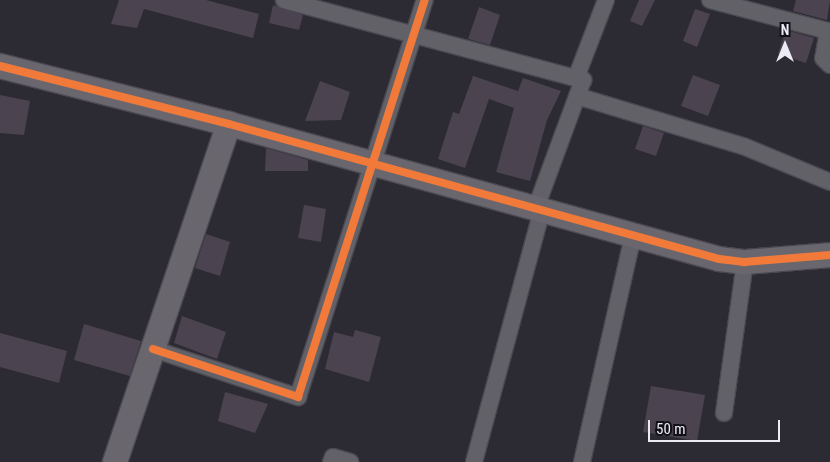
<!DOCTYPE html>
<html>
<head>
<meta charset="utf-8">
<style>
	body { margin:0 }
	#map { position:relative; width:830px; height:462px; overflow:hidden; background:#2c2b34; font-family:"Roboto Condensed",sans-serif }
	div>[style] { position:absolute }
	.building>* { inset:0; background:#4b434f }
	.roads { filter:drop-shadow(1px 0 #494850) drop-shadow(-1px 0 #494850) drop-shadow(0 1px #494850) drop-shadow(0 -1px #494850) }
	.street>* { height:16px; margin:-8px; padding:0 8px; transform-origin:8px; border-radius:8px; background:#626168 }
	.secondary>* { height:24px; margin:-12px; padding:0 12px; transform-origin:12px; border-radius:12px; background:#6a666e }
	.cycleway>* { height:8px; margin:-4px; padding:0 4px; transform-origin:4px; border-radius:4px; background:#f17a3a }
	span { translate:-50% -50%; white-space:nowrap; text-align:center; line-height:1.15; -webkit-text-stroke:4px #121119; paint-order:stroke }
	.north { position:absolute; left:760px; top:20px; width:50px; height:50px; -webkit-text-stroke:4px #121119; paint-order:stroke; rotate:0deg; font-size:14px; font-weight:700; line-height:20px; text-align:center; color:#ebebf6 }
	.north::after { content:''; display:block; margin:auto; width:18px; height:22px; background:#ebebf6; clip-path:polygon(50% 0,100% 100%,50% 72%,0 100%) }
	.scale { position:absolute; left:648px; top:420px; width:132px; height:22px; box-sizing:border-box; border:2px solid #ebebf6; border-top:0; padding-left:6px; font-size:15px; line-height:18px; white-space:nowrap; color:#ebebf6; -webkit-text-stroke:4px #121119; paint-order:stroke }
</style>
</head>
<body>
<div id="map">
	<div class="building">
		<i style="clip-path:polygon(119px 0,206px 0,259px 14px,253px 38px,144px 9px,137px 28px,111px 24px)"></i>
		<i style="clip-path:polygon(639px 0,655px 0,642px 26px,630px 21px)"></i>
		<i style="clip-path:polygon(796px 0,830px 0,827px 20px,793px 11px)"></i>
		<i style="clip-path:polygon(273px 5px,303px 15px,299px 30px,269px 23px)"></i>
		<i style="clip-path:polygon(479px 7px,500px 15px,490px 45px,468px 39px)"></i>
		<i style="clip-path:polygon(695px 9px,710px 14px,697px 47px,683px 41px)"></i>
		<i style="clip-path:polygon(786px 30px,814px 38px,806px 63px,778px 54px)"></i>
		<i style="clip-path:polygon(693px 75px,720px 85px,708px 116px,681px 106px)"></i>
		<i style="clip-path:polygon(473px 76px,518px 91px,523px 78px,561px 91px,547px 120px,530px 181px,496px 172px,514px 108px,489px 99px,465px 168px,438px 159px,453px 112px,459px 114px)"></i>
		<i style="clip-path:polygon(320px 81px,350px 92px,341px 120px,305px 121px)"></i>
		<i style="clip-path:polygon(0 95px,30px 101px,24px 135px,0 133px)"></i>
		<i style="clip-path:polygon(643px 126px,664px 133px,656px 156px,635px 149px)"></i>
		<i style="clip-path:polygon(266px 148px,308px 160px,308px 171px,265px 171px)"></i>
		<i style="clip-path:polygon(304px 205px,326px 209px,321px 242px,298px 238px)"></i>
		<i style="clip-path:polygon(206px 234px,230px 242px,220px 276px,195px 268px)"></i>
		<i style="clip-path:polygon(182px 316px,226px 332px,217px 359px,174px 343px)"></i>
		<i style="clip-path:polygon(84px 324px,141px 341px,130px 376px,74px 360px)"></i>
		<i style="clip-path:polygon(355px 330px,381px 337px,369px 382px,325px 369px,334px 332px,353px 337px)"></i>
		<i style="clip-path:polygon(0 333px,67px 351px,59px 383px,0 367px)"></i>
		<i style="clip-path:polygon(651px 386px,705px 395px,697px 441px,643px 432px)"></i>
		<i style="clip-path:polygon(225px 392px,268px 404px,255px 433px,218px 421px)"></i>
	</div>
	<div class="roads">
		<div class="street">
			<i style="left:284px;top:0;width:310px;rotate:15deg"></i>
			<i style="left:583px;top:80px;width:136px;rotate:110.2deg"></i>
			<i style="left:710px;top:0;width:122px;rotate:14.7deg"></i>
			<i style="left:828px;top:31px;width:27px;rotate:100deg"></i>
			<i style="left:823px;top:58px;width:10px;rotate:45deg"></i>
			<i style="left:576px;top:78px;width:84px;rotate:-69deg"></i>
			<i style="left:577px;top:96px;width:173px;rotate:16.8deg"></i>
			<i style="left:743px;top:146px;width:94px;rotate:22.5deg"></i>
			<i style="left:153px;top:349px;width:153px;rotate:18.3deg"></i>
			<i style="left:298px;top:397px;width:417px;rotate:-72.3deg"></i>
			<i style="left:724px;top:413px;width:152px;rotate:-82.1deg"></i>
			<i style="left:331px;top:462px;width:5px;rotate:-68deg"></i>
			<i style="left:333px;top:457px;width:18px;rotate:16deg"></i>
			<i style="left:474px;top:462px;width:261px;rotate:-74.9deg"></i>
			<i style="left:582px;top:462px;width:233px;rotate:-77.3deg"></i>
		</div>
		<div class="secondary">
			<i style="left:0;top:66px;width:236px;rotate:14.2deg"></i>
			<i style="left:229px;top:124px;width:508px;rotate:15.4deg"></i>
			<i style="left:719px;top:259px;width:26px;rotate:7deg"></i>
			<i style="left:745px;top:262px;width:85px;rotate:-4.7deg"></i>
			<i style="left:115px;top:462px;width:357px;rotate:-71.4deg"></i>
		</div>
	</div>
	<div class="cycleway">
		<i style="left:0;top:66px;width:236px;rotate:14.2deg"></i>
		<i style="left:229px;top:124px;width:508px;rotate:15.4deg"></i>
		<i style="left:719px;top:259px;width:26px;rotate:7deg"></i>
		<i style="left:745px;top:262px;width:85px;rotate:-4.7deg"></i>
		<i style="left:153px;top:349px;width:153px;rotate:18.3deg"></i>
		<i style="left:298px;top:397px;width:417px;rotate:-72.3deg"></i>
	</div>
	<div class="north">N</div>
	<div class="scale">50 m</div>
</div>
</body>
</html>
